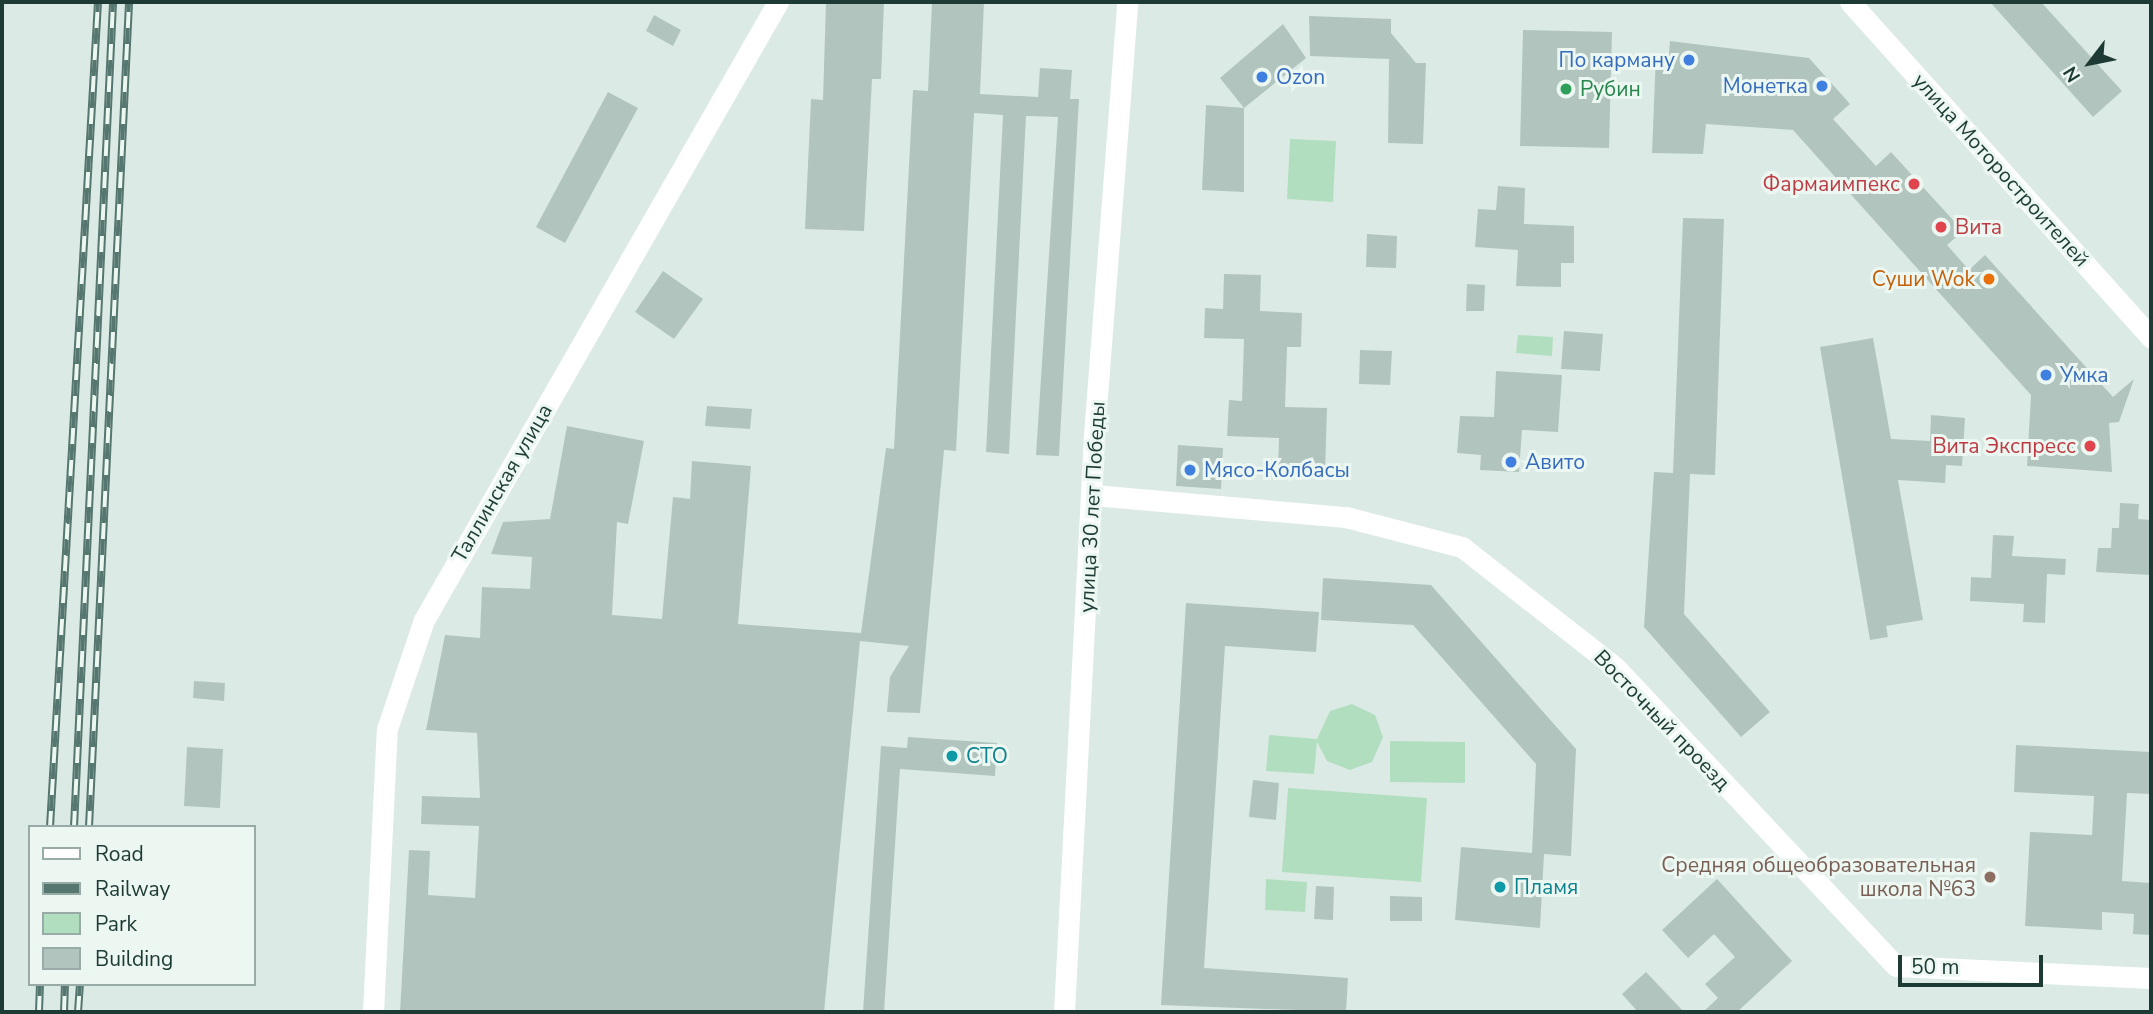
<!DOCTYPE html>
<html>
<head>
<meta charset="utf-8">
<style>
	body { margin:0 }
	#map { position:relative; width:2153px; height:1014px; overflow:hidden; background:#dceae5; font-family:"Nunito Sans",sans-serif }
	div>[style] { position:absolute }
	.green>* { inset:0; background:#b2dec0 }
	.building>* { inset:0; background:#b1c5be }
	.minor>* { height:21px; margin:-10.5px; padding:0 10.5px; transform-origin:10.5px; border-radius:10.5px; background:#fff }
	.rail>* { height:8px; margin-top:-4px; transform-origin:0; background:repeating-linear-gradient(90deg,#ecf7f2 0 16px,#567770 0 32px); box-sizing:border-box; border-block:2px solid #567770 }
	.dots>* { width:19px; height:19px; translate:-50% -50%; box-sizing:border-box; border:4px solid #ecf7f2; border-radius:50% }
	span { translate:-50% -50%; white-space:nowrap; text-align:center; line-height:1.15; -webkit-text-stroke:6px #ecf7f2; paint-order:stroke }
	.shop-label { font-size:21px; color:#366cbe }
	.right { translate:-100% -50%; text-align:right }
	.left { translate:0 -50%; text-align:left }
	.leisure-label { font-size:21px; color:#27864d }
	.street-label { font-size:21px; color:#1d3a34 }
	.health-label { font-size:21px; color:#be3a42 }
	.food-label { font-size:21px; color:#c56008 }
	.culture-label { font-size:21px; color:#0d838f }
	.education-label { font-size:21px; color:#785e54 }
	.frame { position:absolute; inset:0; border:4px solid #1d3a34; pointer-events:none }
	.legend { position:absolute; left:28px; top:825px; width:228px; height:161px; box-sizing:border-box; background:#ecf7f2; border:2px solid #99aba6; margin:0; padding:9px 12px; list-style:none; font-size:21px; color:#1d3a34 }
	.legend li { display:flex; align-items:center; gap:14px; height:35px }
	.legend b { width:35px; border:2px solid #99aba6 }
	.north { position:absolute; left:2055px; top:28px; width:70px; height:70px; -webkit-text-stroke:5px #ecf7f2; paint-order:stroke; rotate:238deg; font-size:19px; font-weight:700; line-height:28px; text-align:center; color:#1d3a34 }
	.north::after { content:''; display:block; margin:auto; width:24px; height:32px; background:#1d3a34; clip-path:polygon(50% 0,100% 100%,50% 72%,0 100%) }
	.scale { position:absolute; left:1898px; top:955px; width:145px; height:32px; box-sizing:border-box; border:4px solid #1d3a34; border-top:0; padding-left:9px; font-size:21px; line-height:24px; white-space:nowrap; color:#1d3a34; -webkit-text-stroke:5px #ecf7f2; paint-order:stroke }
</style>
</head>
<body>
<div id="map">
	<div class="green">
		<i style="clip-path:polygon(1290px 139px,1336px 141px,1333px 202px,1287px 199px)"></i>
		<i style="clip-path:polygon(1518px 335px,1553px 337px,1552px 356px,1516px 353px)"></i>
		<i style="clip-path:polygon(1352px 704px,1375px 715px,1383px 737px,1372px 762px,1350px 770px,1327px 761px,1317px 742px,1314px 774px,1266px 771px,1269px 735px,1317px 739px,1330px 711px)"></i>
		<i style="clip-path:polygon(1390px 741px,1465px 742px,1465px 783px,1390px 782px)"></i>
		<i style="clip-path:polygon(1288px 788px,1427px 798px,1421px 882px,1282px 872px)"></i>
		<i style="clip-path:polygon(1266px 879px,1307px 882px,1305px 912px,1265px 910px)"></i>
	</div>
	<div class="building">
		<i style="clip-path:polygon(826px 2px,884px 2px,881px 79px,872px 79px,864px 231px,805px 229px,811px 99px,823px 100px)"></i>
		<i style="clip-path:polygon(932px 2px,984px 2px,980px 94px,1038px 97px,1040px 68px,1072px 70px,1070px 99px,1079px 99px,1059px 456px,1036px 455px,1058px 117px,1026px 116px,1009px 454px,986px 452px,1003px 115px,974px 113px,956px 451px,944px 450px,920px 713px,887px 712px,890px 677px,909px 646px,860px 641px,824px 1012px,400px 1012px,409px 850px,430px 851px,428px 895px,475px 898px,479px 826px,421px 824px,422px 796px,480px 798px,477px 733px,426px 730px,445px 635px,480px 638px,482px 587px,530px 589px,532px 557px,491px 554px,503px 522px,550px 519px,567px 426px,644px 441px,628px 524px,617px 522px,612px 615px,662px 619px,673px 497px,690px 499px,692px 461px,751px 466px,738px 624px,861px 633px,886px 448px,894px 449px,913px 90px,928px 91px)"></i>
		<i style="clip-path:polygon(1990px 2px,2041px 2px,2122px 91px,2093px 117px)"></i>
		<i style="clip-path:polygon(654px 15px,681px 30px,673px 46px,646px 31px)"></i>
		<i style="clip-path:polygon(1309px 16px,1391px 19px,1391px 33px,1416px 63px,1426px 63px,1423px 144px,1388px 143px,1389px 59px,1310px 56px)"></i>
		<i style="clip-path:polygon(1283px 24px,1306px 58px,1244px 108px,1244px 192px,1202px 190px,1206px 105px,1244px 108px,1220px 78px)"></i>
		<i style="clip-path:polygon(1523px 30px,1612px 32px,1609px 148px,1520px 146px)"></i>
		<i style="clip-path:polygon(1670px 41px,1809px 58px,1850px 104px,1833px 119px,1876px 166px,1891px 152px,1963px 231px,1947px 245px,1969px 270px,1985px 255px,2113px 397px,2134px 379px,2119px 422px,2109px 423px,2112px 472px,2027px 466px,2031px 395px,1793px 130px,1706px 124px,1703px 154px,1652px 153px,1656px 54px,1669px 55px)"></i>
		<i style="clip-path:polygon(608px 92px,638px 108px,565px 243px,536px 227px)"></i>
		<i style="clip-path:polygon(1498px 186px,1525px 188px,1524px 224px,1574px 226px,1574px 263px,1561px 263px,1561px 287px,1516px 286px,1518px 250px,1475px 247px,1478px 209px,1496px 210px)"></i>
		<i style="clip-path:polygon(1683px 218px,1724px 219px,1715px 475px,1690px 474px,1684px 614px,1770px 712px,1741px 737px,1644px 627px,1654px 472px,1673px 473px)"></i>
		<i style="clip-path:polygon(1367px 234px,1397px 236px,1396px 268px,1366px 267px)"></i>
		<i style="clip-path:polygon(663px 271px,703px 299px,674px 339px,635px 312px)"></i>
		<i style="clip-path:polygon(1224px 274px,1261px 275px,1260px 311px,1302px 313px,1301px 347px,1287px 347px,1285px 407px,1327px 408px,1325px 473px,1278px 471px,1279px 438px,1227px 436px,1229px 400px,1242px 401px,1244px 339px,1204px 338px,1205px 308px,1223px 309px)"></i>
		<i style="clip-path:polygon(1467px 284px,1485px 285px,1484px 311px,1466px 311px)"></i>
		<i style="clip-path:polygon(1564px 331px,1603px 334px,1600px 371px,1561px 369px)"></i>
		<i style="clip-path:polygon(1873px 338px,1891px 439px,1930px 441px,1931px 415px,1965px 418px,1962px 466px,1946px 465px,1945px 483px,1898px 480px,1923px 620px,1886px 626px,1888px 637px,1870px 640px,1820px 347px)"></i>
		<i style="clip-path:polygon(1360px 350px,1392px 351px,1390px 385px,1359px 384px)"></i>
		<i style="clip-path:polygon(1496px 371px,1562px 375px,1558px 432px,1522px 430px,1519px 472px,1480px 470px,1481px 455px,1457px 453px,1460px 416px,1494px 417px)"></i>
		<i style="clip-path:polygon(707px 406px,752px 409px,750px 429px,705px 426px)"></i>
		<i style="clip-path:polygon(1178px 445px,1223px 448px,1221px 489px,1176px 486px)"></i>
		<i style="clip-path:polygon(2120px 503px,2139px 504px,2138px 519px,2151px 520px,2151px 575px,2096px 572px,2098px 548px,2111px 548px,2112px 528px,2119px 528px)"></i>
		<i style="clip-path:polygon(1993px 535px,2014px 536px,2012px 556px,2066px 559px,2065px 575px,2047px 574px,2045px 623px,2023px 622px,2024px 604px,1970px 601px,1971px 577px,1991px 578px)"></i>
		<i style="clip-path:polygon(1323px 578px,1431px 585px,1576px 749px,1571px 856px,1544px 854px,1540px 928px,1455px 920px,1461px 847px,1532px 853px,1536px 764px,1413px 625px,1321px 620px)"></i>
		<i style="clip-path:polygon(1186px 603px,1319px 612px,1316px 652px,1225px 646px,1204px 968px,1348px 978px,1346px 1012px,1161px 1005px)"></i>
		<i style="clip-path:polygon(194px 681px,225px 683px,224px 701px,193px 698px)"></i>
		<i style="clip-path:polygon(908px 737px,997px 743px,995px 776px,900px 769px,884px 1012px,863px 1012px,881px 746px,907px 748px)"></i>
		<i style="clip-path:polygon(2016px 745px,2151px 752px,2151px 794px,2127px 793px,2122px 881px,2151px 883px,2151px 935px,2133px 934px,2134px 914px,2102px 912px,2102px 930px,2025px 926px,2030px 832px,2092px 835px,2094px 796px,2014px 792px)"></i>
		<i style="clip-path:polygon(187px 747px,223px 749px,220px 808px,184px 806px)"></i>
		<i style="clip-path:polygon(1253px 780px,1279px 783px,1276px 820px,1249px 817px)"></i>
		<i style="clip-path:polygon(1717px 879px,1792px 961px,1737px 1012px,1703px 1012px,1718px 998px,1705px 984px,1735px 957px,1714px 934px,1688px 958px,1662px 930px)"></i>
		<i style="clip-path:polygon(1316px 886px,1334px 887px,1333px 920px,1314px 919px)"></i>
		<i style="clip-path:polygon(1390px 896px,1422px 897px,1422px 921px,1390px 921px)"></i>
		<i style="clip-path:polygon(1646px 972px,1684px 1012px,1638px 1012px,1622px 994px)"></i>
	</div>
	<div class="minor">
		<i style="left:1850px;top:2px;width:451px;rotate:48.1deg"></i>
		<i style="left:1093px;top:495px;width:254px;rotate:5deg"></i>
		<i style="left:1346px;top:517px;width:120px;rotate:14.5deg"></i>
		<i style="left:1462px;top:547px;width:194px;rotate:38.1deg"></i>
		<i style="left:1615px;top:667px;width:410px;rotate:46.8deg"></i>
		<i style="left:1896px;top:966px;width:255px;rotate:2.7deg"></i>
		<i style="left:373px;top:1012px;width:283px;rotate:-87.2deg"></i>
		<i style="left:387px;top:729px;width:115px;rotate:-71.3deg"></i>
		<i style="left:424px;top:620px;width:712px;rotate:-60.2deg"></i>
		<i style="left:1064px;top:1012px;width:578px;rotate:-87.02deg"></i>
		<i style="left:1094px;top:435px;width:434px;rotate:-85.6deg"></i>
	</div>
	<div class="rail">
		<i style="left:50px;top:827px;width:826px;rotate:-86.67deg"></i>
		<i style="left:74px;top:827px;width:826px;rotate:-87.29deg"></i>
		<i style="left:89px;top:827px;width:826px;rotate:-87.22deg"></i>
		<i style="left:39px;top:1012px;width:28px;rotate:-88deg"></i>
		<i style="left:64px;top:1012px;width:28px;rotate:-88deg"></i>
		<i style="left:78px;top:1012px;width:28px;rotate:-86deg"></i>
	</div>
	<div class="dots">
		<i style="left:1689px;top:60px;background:#3f7fe0"></i>
		<i style="left:1262px;top:77px;background:#3f7fe0"></i>
		<i style="left:1822px;top:86px;background:#3f7fe0"></i>
		<i style="left:1566px;top:89px;background:#2e9e5b"></i>
		<i style="left:1914px;top:184px;background:#e0444e"></i>
		<i style="left:1941px;top:227px;background:#e0444e"></i>
		<i style="left:1989px;top:279px;background:#e8710a"></i>
		<i style="left:2046px;top:375px;background:#3f7fe0"></i>
		<i style="left:2090px;top:446px;background:#e0444e"></i>
		<i style="left:1511px;top:462px;background:#3f7fe0"></i>
		<i style="left:1190px;top:470px;background:#3f7fe0"></i>
		<i style="left:952px;top:756px;background:#0f9aa8"></i>
		<i style="left:1990px;top:877px;background:#8d6e63"></i>
		<i style="left:1500px;top:887px;background:#0f9aa8"></i>
	</div>
	<div class="shop-label">
		<span class="right" style="left:1675px;top:60px">По карману</span>
		<span class="left" style="left:1276px;top:77px">Ozon</span>
		<span class="right" style="left:1808px;top:86px">Монетка</span>
		<span class="left" style="left:2060px;top:375px">Умка</span>
		<span class="left" style="left:1525px;top:462px">Авито</span>
		<span class="left" style="left:1204px;top:470px">Мясо-Колбасы</span>
	</div>
	<div class="leisure-label">
		<span class="left" style="left:1580px;top:89px">Рубин</span>
	</div>
	<div class="street-label">
		<span style="left:2001px;top:170px;rotate:48deg">улица Моторостроителей</span>
		<span style="left:502px;top:483px;rotate:-60deg">Таллинская улица</span>
		<span style="left:1092px;top:507px;rotate:-87deg">улица 30 лет Победы</span>
		<span style="left:1662px;top:720px;rotate:46deg">Восточный проезд</span>
	</div>
	<div class="health-label">
		<span class="right" style="left:1900px;top:184px">Фармаимпекс</span>
		<span class="left" style="left:1955px;top:227px">Вита</span>
		<span class="right" style="left:2076px;top:446px">Вита Экспресс</span>
	</div>
	<div class="food-label">
		<span class="right" style="left:1975px;top:279px">Суши Wok</span>
	</div>
	<div class="culture-label">
		<span class="left" style="left:966px;top:756px">СТО</span>
		<span class="left" style="left:1514px;top:887px">Пламя</span>
	</div>
	<div class="education-label">
		<span class="right" style="left:1976px;top:877px">Средняя общеобразовательная<br>школа №63</span>
	</div>
	<div class="frame"></div>
	<ul class="legend">
	<li><b style="height:9px;background:#fff"></b>Road</li>
	<li><b style="height:9px;background:#567770"></b>Railway</li>
	<li><b style="height:19px;background:#b2dec0"></b>Park</li>
	<li><b style="height:19px;background:#b1c5be"></b>Building</li>
	</ul>
	<div class="north">N</div>
	<div class="scale">50 m</div>
</div>
</body>
</html>
